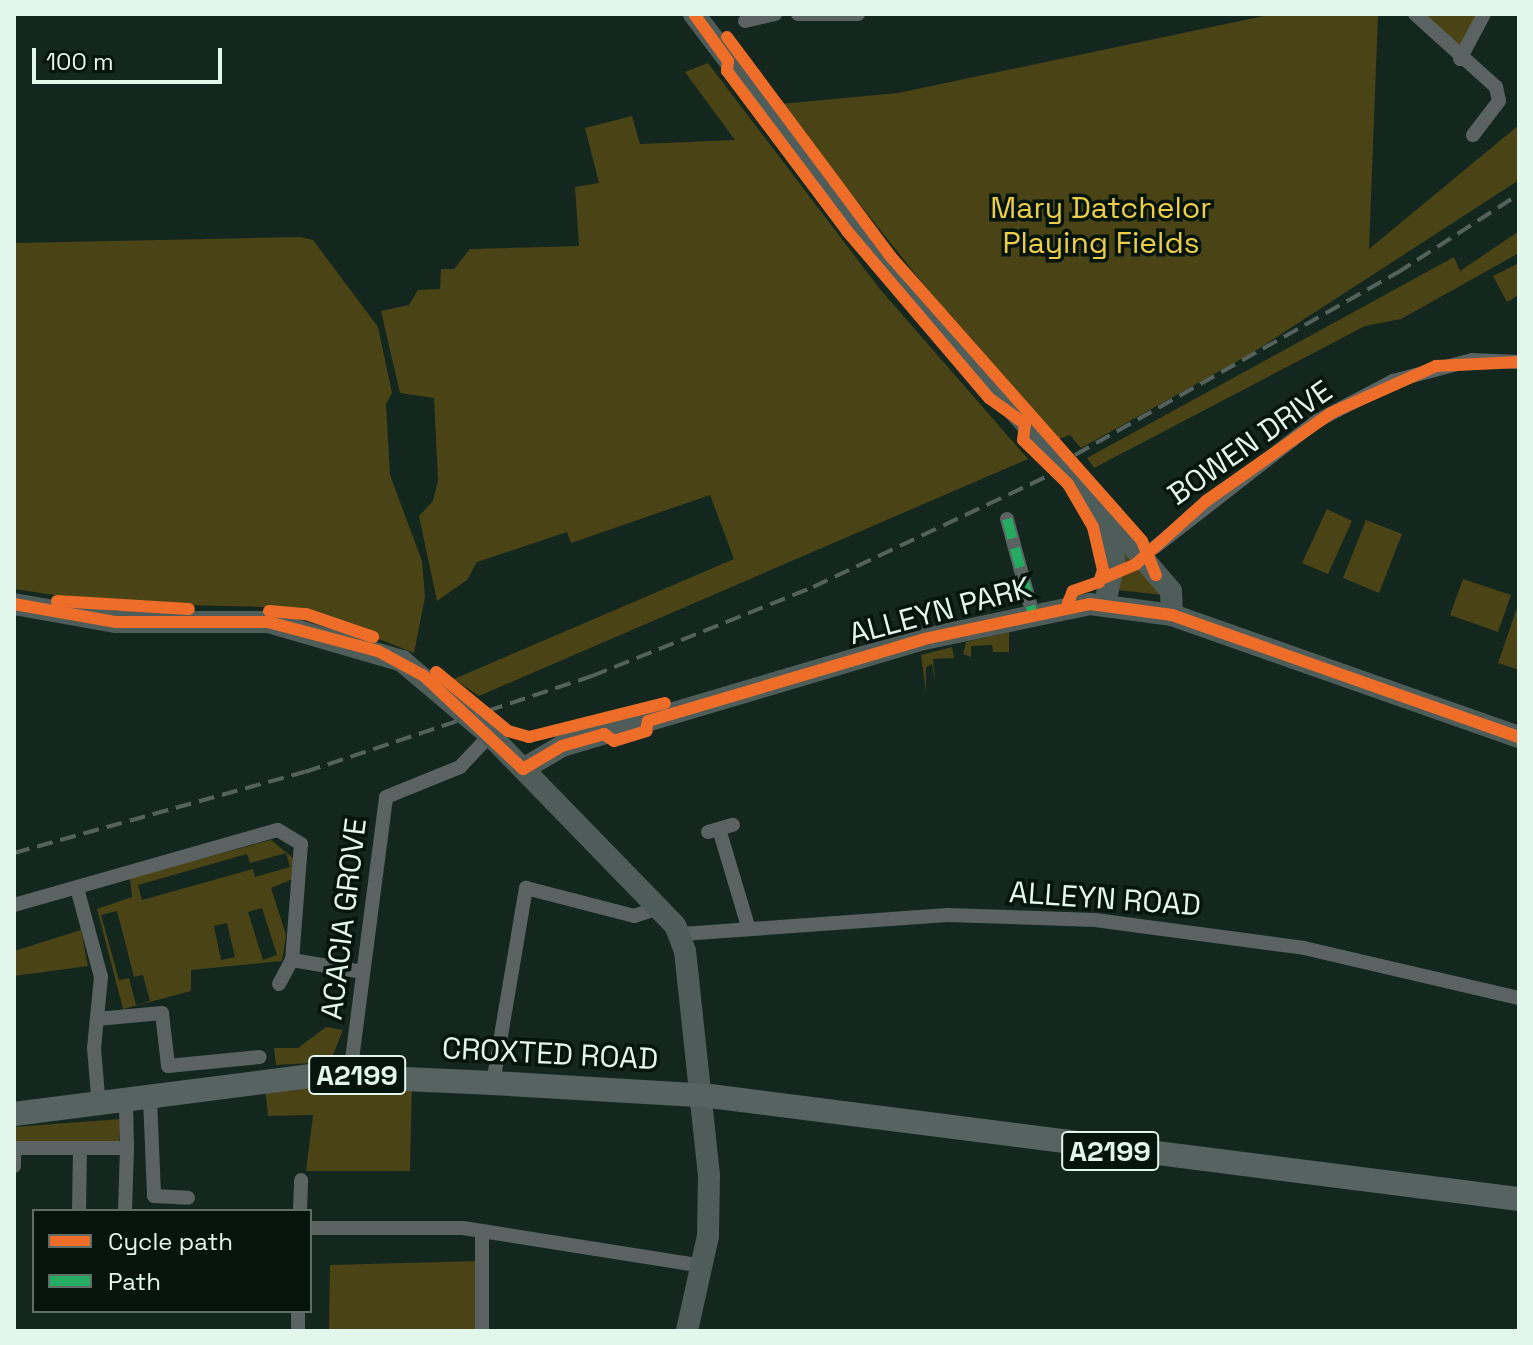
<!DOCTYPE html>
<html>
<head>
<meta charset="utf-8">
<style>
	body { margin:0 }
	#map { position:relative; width:1533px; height:1345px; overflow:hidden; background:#13271f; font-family:"Space Grotesk",sans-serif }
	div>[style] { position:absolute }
	.green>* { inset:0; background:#4a4315 }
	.street>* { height:14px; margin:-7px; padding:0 7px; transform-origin:7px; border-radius:7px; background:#5a6362 }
	.secondary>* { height:22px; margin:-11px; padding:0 11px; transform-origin:11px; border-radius:11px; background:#4f5d5a }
	.primary>* { height:24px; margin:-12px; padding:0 12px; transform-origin:12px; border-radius:12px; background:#566360 }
	.rail>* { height:4px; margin-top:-2px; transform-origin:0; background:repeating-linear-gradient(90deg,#54615d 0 16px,transparent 0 24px) }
	.secondary-bridge>* { height:22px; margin:-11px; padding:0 11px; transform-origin:11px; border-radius:11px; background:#4f5d5a }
	.quiet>* { height:10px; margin-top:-5px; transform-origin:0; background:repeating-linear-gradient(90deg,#26ab63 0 20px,transparent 0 30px) }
	.cycleway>* { height:12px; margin:-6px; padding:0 6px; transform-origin:6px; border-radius:6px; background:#ee6e29 }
	span { translate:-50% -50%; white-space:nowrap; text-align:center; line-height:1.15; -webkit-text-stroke:7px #06140e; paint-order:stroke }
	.shield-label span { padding:2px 6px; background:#06140e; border:2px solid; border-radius:6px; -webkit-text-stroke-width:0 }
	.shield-label { font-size:28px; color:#e2f6ec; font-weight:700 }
	.park-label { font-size:30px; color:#eece49 }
	.street-label { font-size:30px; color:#e2f6ec }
	.frame { position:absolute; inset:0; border:16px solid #e2f6ec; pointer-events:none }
	.legend { position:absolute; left:32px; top:1209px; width:280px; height:104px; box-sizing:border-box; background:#06140e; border:2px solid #5e6e67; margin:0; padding:10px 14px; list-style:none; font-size:24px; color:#e2f6ec }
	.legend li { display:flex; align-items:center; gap:16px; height:40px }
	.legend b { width:40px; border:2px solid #5e6e67 }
	.scale { position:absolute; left:32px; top:48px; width:190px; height:36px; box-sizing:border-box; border:4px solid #e2f6ec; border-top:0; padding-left:10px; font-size:24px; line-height:28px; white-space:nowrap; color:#e2f6ec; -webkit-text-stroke:6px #06140e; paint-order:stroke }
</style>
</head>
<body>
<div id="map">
	<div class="green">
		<i style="clip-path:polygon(1273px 14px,1378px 14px,1369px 249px,1519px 125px,1519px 180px,1252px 353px,1081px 448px,1070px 435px,1059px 439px,951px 319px,780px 104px,898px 93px)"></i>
		<i style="clip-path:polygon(1421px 14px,1478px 14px,1460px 48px)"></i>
		<i style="clip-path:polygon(708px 63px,879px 288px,1028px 459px,479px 696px,454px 679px,734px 559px,710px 495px,571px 543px,567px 532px,477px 562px,467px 580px,437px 601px,419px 516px,433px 501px,438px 480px,434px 398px,400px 393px,381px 311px,409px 305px,418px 290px,440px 289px,441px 269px,454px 269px,470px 249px,579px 246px,575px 187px,599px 183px,585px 128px,632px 116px,640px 144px,735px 140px,685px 72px)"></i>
		<i style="clip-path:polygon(1519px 231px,1519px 253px,1401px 319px,1365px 326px,1094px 468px,1087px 458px,1454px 257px,1460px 271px)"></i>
		<i style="clip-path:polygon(300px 237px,313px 240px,378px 327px,392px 393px,386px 404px,390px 475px,422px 561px,425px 597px,414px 653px,301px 608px,107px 603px,14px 589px,14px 243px)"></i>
		<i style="clip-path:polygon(1519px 263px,1519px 295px,1507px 302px,1493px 276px)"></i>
		<i style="clip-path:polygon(1327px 509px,1352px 521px,1328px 574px,1302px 563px)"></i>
		<i style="clip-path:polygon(1366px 520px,1402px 534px,1379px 593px,1343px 578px)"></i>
		<i style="clip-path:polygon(1118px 543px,1163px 595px,1118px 590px)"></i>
		<i style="clip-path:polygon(1463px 579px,1511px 595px,1498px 632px,1450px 615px)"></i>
		<i style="clip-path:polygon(1519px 602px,1519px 670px,1498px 663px)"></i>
		<i style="clip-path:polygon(1009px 632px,1009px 652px,993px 652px,992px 645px,971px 646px,971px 657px,963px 654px,966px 642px)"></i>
		<i style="clip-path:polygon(952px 647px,954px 658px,933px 659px,935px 683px,932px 664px,926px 667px,926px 692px,921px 655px)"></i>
		<i style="clip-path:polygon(evenodd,271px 840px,293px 858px,293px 879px,271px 888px,286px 935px,282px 961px,191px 970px,191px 991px,123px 1009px,97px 909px,132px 897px,130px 878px,271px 840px,286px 853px,290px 867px,255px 877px,253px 869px,142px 900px,138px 885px,247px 854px,250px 863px,286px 853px,271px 840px,262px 908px,277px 955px,263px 960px,248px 912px,262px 908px,271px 840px,117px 911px,134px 977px,143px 975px,150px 1001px,136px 1005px,129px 978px,119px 980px,101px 915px,117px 911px,271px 840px,227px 923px,235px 957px,221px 960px,214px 926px,227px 923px)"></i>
		<i style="clip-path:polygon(81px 930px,88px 966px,14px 976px,14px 951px)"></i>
		<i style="clip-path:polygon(326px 1027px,343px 1030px,330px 1062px,276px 1065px,274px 1048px,298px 1048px)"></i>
		<i style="clip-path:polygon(412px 1078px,410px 1171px,306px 1171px,313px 1115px,268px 1116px,265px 1087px)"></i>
		<i style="clip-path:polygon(121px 1119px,119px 1141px,14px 1142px,14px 1127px)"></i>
		<i style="clip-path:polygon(479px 1261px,482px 1331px,329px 1331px,330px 1265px)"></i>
	</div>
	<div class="street">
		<i style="left:798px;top:14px;width:60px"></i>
		<i style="left:1415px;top:14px;width:109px;rotate:42deg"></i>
		<i style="left:1496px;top:87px;width:14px;rotate:78deg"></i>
		<i style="left:1499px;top:101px;width:43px;rotate:127.4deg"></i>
		<i style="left:745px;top:21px;width:31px;rotate:-13deg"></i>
		<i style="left:1460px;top:59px;width:51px;rotate:-61.9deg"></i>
		<i style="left:1007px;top:519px;width:95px;rotate:74.8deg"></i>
		<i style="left:1155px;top:547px;width:205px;rotate:-37.9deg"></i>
		<i style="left:1317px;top:421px;width:86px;rotate:-27.8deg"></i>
		<i style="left:1393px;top:381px;width:82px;rotate:-14.9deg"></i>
		<i style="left:1472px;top:360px;width:47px;rotate:2.4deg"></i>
		<i style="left:719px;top:829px;width:101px;rotate:73.4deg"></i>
		<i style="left:708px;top:832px;width:26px;rotate:-16deg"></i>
		<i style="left:77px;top:888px;width:92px;rotate:74.9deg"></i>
		<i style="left:101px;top:977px;width:71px;rotate:95.6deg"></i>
		<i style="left:94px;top:1048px;width:59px;rotate:85.2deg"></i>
		<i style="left:14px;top:905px;width:274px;rotate:-15.9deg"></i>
		<i style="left:278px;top:830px;width:27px;rotate:31deg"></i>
		<i style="left:301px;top:844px;width:116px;rotate:94.4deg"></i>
		<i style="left:292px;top:960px;width:72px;rotate:9.6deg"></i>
		<i style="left:682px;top:934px;width:266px;rotate:-4.1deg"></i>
		<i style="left:947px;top:915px;width:148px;rotate:1.9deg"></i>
		<i style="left:1095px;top:920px;width:211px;rotate:7.6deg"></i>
		<i style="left:1304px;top:948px;width:221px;rotate:13.1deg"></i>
		<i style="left:279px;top:984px;width:27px;rotate:-62deg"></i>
		<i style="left:97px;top:1019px;width:65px;rotate:-5.3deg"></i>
		<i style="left:162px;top:1013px;width:53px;rotate:83.5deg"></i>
		<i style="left:168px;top:1066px;width:92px;rotate:-5.6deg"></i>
		<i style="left:350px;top:1075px;width:280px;rotate:-82.6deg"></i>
		<i style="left:386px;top:797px;width:80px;rotate:-22.1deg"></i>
		<i style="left:460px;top:767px;width:44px;rotate:-46.8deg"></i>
		<i style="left:493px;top:1083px;width:198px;rotate:-80.4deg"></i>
		<i style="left:526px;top:888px;width:112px;rotate:14.5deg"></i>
		<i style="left:634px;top:916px;width:25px;rotate:-18deg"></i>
		<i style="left:150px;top:1099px;width:97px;rotate:87.6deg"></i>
		<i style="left:154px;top:1196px;width:34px;rotate:3deg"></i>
		<i style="left:14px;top:1148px;width:113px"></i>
		<i style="left:127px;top:1148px;width:45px;rotate:-91.3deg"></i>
		<i style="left:14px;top:1166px;width:18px;rotate:-90deg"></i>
		<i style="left:79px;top:1211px;width:61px;rotate:-89.1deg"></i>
		<i style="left:125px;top:1211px;width:63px;rotate:-88.2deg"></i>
		<i style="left:300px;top:1211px;width:31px;rotate:-88deg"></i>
		<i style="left:310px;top:1228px;width:153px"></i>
		<i style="left:463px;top:1228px;width:243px;rotate:9deg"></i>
		<i style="left:298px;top:1311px;width:20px;rotate:90deg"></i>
		<i style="left:482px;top:1331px;width:98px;rotate:-90deg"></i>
	</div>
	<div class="secondary">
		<i style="left:694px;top:14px;width:291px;rotate:52.8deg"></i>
		<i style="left:870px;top:246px;width:254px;rotate:48.7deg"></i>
		<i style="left:1079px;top:484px;width:141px;rotate:49.3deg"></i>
		<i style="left:1171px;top:591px;width:24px;rotate:88deg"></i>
		<i style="left:14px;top:604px;width:104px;rotate:10deg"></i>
		<i style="left:116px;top:622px;width:152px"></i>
		<i style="left:268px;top:622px;width:140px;rotate:16.2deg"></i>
		<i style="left:402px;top:661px;width:115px;rotate:40.1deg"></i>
		<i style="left:490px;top:735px;width:265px;rotate:45.8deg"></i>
		<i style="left:675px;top:925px;width:28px;rotate:69deg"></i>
		<i style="left:685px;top:951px;width:226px;rotate:83.9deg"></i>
		<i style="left:709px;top:1176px;width:60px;rotate:91deg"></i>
		<i style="left:708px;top:1236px;width:97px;rotate:102.5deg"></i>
		<i style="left:1105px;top:604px;width:45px;rotate:-78.4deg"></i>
		<i style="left:1114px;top:560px;width:43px;rotate:-99.5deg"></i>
		<i style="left:523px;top:769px;width:45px;rotate:-30.5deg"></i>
		<i style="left:562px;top:746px;width:377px;rotate:-16.5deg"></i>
		<i style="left:924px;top:639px;width:170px;rotate:-11.9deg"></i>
		<i style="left:1090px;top:604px;width:83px;rotate:7.6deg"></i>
		<i style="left:1172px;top:615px;width:368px;rotate:19.4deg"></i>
	</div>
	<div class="primary">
		<i style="left:14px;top:1114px;width:305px;rotate:-7.3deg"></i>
		<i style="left:317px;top:1075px;width:176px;rotate:2.6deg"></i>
		<i style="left:493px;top:1083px;width:217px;rotate:3.4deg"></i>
		<i style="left:710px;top:1096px;width:816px;rotate:7.26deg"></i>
	</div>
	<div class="rail">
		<i style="left:1075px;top:455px;width:370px;rotate:-29.5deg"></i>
		<i style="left:1397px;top:273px;width:145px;rotate:-32.9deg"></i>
		<i style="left:1059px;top:463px;width:5px;rotate:-22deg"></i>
		<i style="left:14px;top:853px;width:302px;rotate:-15.6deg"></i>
		<i style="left:305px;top:772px;width:303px;rotate:-18.5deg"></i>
		<i style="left:592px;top:676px;width:238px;rotate:-21.9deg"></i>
		<i style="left:813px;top:587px;width:264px;rotate:-25.3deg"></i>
	</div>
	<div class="secondary-bridge">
		<i style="left:1038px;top:437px;width:62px;rotate:48.9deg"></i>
	</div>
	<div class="quiet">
		<i style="left:1007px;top:519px;width:95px;rotate:74.8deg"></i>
	</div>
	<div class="cycleway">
		<i style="left:694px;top:14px;width:58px;rotate:54.1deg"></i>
		<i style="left:728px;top:61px;width:10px;rotate:96deg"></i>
		<i style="left:727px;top:71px;width:200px;rotate:53.1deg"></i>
		<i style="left:847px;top:231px;width:219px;rotate:49.6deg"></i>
		<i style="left:989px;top:398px;width:44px;rotate:35.8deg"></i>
		<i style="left:1025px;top:424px;width:16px;rotate:97deg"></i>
		<i style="left:1023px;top:440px;width:63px;rotate:44.4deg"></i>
		<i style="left:1068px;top:484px;width:50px;rotate:59.8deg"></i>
		<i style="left:1093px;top:527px;width:44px;rotate:76.9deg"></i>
		<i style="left:1103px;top:570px;width:13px;rotate:108deg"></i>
		<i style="left:1099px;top:582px;width:28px;rotate:161deg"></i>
		<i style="left:1073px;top:591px;width:13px;rotate:113deg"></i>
		<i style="left:727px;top:37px;width:274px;rotate:53.3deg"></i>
		<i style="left:891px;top:257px;width:379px;rotate:48.5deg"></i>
		<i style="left:1142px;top:541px;width:37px;rotate:68deg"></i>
		<i style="left:1101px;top:579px;width:38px;rotate:-23deg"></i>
		<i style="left:1136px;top:564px;width:94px;rotate:-42deg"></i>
		<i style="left:1206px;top:501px;width:153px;rotate:-35.1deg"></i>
		<i style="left:1331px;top:413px;width:115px;rotate:-24.1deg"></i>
		<i style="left:1436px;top:366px;width:83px;rotate:-2.8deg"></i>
		<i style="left:57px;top:601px;width:132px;rotate:3.5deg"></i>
		<i style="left:14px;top:604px;width:104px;rotate:10deg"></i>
		<i style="left:116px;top:622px;width:152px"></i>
		<i style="left:268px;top:622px;width:114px;rotate:14.8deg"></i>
		<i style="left:378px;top:651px;width:52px;rotate:28.5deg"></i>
		<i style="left:424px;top:676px;width:136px;rotate:43.2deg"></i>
		<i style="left:523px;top:769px;width:45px;rotate:-30.5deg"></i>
		<i style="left:562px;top:746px;width:44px;rotate:-15.9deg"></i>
		<i style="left:604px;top:734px;width:12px;rotate:35deg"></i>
		<i style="left:614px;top:741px;width:34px;rotate:-17deg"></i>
		<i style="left:646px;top:731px;width:10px;rotate:-79deg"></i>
		<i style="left:648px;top:721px;width:288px;rotate:-16.5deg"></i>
		<i style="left:924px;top:639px;width:170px;rotate:-11.9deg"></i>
		<i style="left:1090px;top:604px;width:83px;rotate:7.6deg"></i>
		<i style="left:1172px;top:615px;width:368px;rotate:19.4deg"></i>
		<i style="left:269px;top:611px;width:37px;rotate:5deg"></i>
		<i style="left:306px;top:614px;width:71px;rotate:18.9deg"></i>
		<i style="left:436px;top:672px;width:93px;rotate:39.3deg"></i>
		<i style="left:508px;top:731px;width:22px;rotate:16deg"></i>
		<i style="left:529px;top:737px;width:140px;rotate:-14deg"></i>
	</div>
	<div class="shield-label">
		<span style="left:357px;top:1075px">A2199</span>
		<span style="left:1110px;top:1151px">A2199</span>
	</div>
	<div class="park-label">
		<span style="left:1101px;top:225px">Mary Datchelor<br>Playing Fields</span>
	</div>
	<div class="street-label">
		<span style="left:1250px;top:443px;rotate:-35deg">BOWEN DRIVE</span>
		<span style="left:940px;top:611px;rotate:-15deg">ALLEYN PARK</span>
		<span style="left:1105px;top:899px;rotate:4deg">ALLEYN ROAD</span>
		<span style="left:344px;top:919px;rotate:-83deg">ACACIA GROVE</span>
		<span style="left:550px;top:1054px;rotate:3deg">CROXTED ROAD</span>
	</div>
	<div class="frame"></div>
	<ul class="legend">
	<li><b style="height:10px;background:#ee6e29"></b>Cycle path</li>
	<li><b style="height:10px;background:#26ab63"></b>Path</li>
	</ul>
	<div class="scale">100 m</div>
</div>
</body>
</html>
